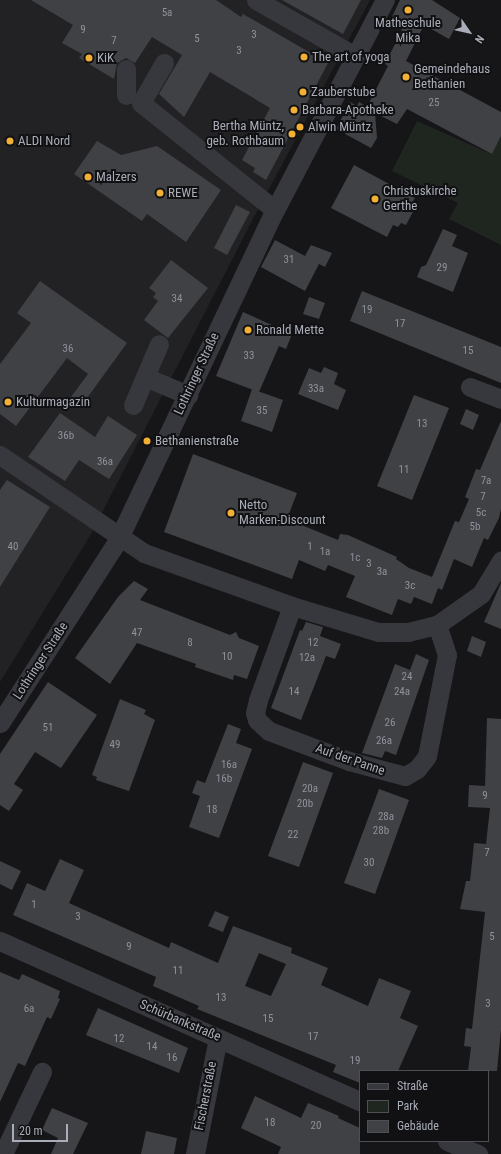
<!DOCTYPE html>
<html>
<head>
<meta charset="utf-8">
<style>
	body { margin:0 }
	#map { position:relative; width:501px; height:1154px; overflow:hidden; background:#161618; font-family:"Roboto Condensed",sans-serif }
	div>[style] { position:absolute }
	.built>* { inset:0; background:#222225 }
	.green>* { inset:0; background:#1e261f }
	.building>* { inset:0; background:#404145 }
	.minor>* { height:19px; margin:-9.5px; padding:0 9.5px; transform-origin:9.5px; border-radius:9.5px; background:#37383d }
	.dots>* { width:11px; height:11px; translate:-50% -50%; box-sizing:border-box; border:2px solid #111113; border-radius:50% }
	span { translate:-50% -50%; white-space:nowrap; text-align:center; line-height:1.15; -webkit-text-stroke:4px #111113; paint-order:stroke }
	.number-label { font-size:11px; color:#8e929b }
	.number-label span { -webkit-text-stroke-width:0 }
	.poi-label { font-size:13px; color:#a8adb8 }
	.left { translate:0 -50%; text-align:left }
	.right { translate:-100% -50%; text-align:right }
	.street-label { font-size:13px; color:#a8adb8 }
	.legend { position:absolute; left:359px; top:1070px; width:130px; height:72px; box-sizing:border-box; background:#111113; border:1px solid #4d4f55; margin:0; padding:5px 7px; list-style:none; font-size:12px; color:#a8adb8 }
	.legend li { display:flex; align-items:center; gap:8px; height:20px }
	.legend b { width:20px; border:1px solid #4d4f55 }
	.north { position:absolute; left:449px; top:12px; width:40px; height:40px; -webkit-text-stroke:3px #111113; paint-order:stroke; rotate:124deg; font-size:11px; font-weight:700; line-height:16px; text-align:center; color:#a8adb8 }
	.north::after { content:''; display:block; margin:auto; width:14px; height:18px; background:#a8adb8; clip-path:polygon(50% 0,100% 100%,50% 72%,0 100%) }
	.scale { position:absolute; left:12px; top:1124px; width:56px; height:18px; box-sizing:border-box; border:2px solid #a8adb8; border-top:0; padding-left:5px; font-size:12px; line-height:14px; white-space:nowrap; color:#a8adb8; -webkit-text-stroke:3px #111113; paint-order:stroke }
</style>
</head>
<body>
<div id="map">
	<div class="built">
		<i style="clip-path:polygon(0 0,370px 0,255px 215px,91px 534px,0 682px)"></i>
	</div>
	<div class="green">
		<i style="clip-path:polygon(417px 121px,491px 154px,501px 136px,501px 245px,449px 219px,458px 203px,392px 171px)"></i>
	</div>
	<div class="building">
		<i style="clip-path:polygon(31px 0,216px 0,241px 17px,243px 14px,328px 63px,266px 180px,253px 172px,255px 168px,242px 160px,270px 108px,210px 72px,184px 117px,159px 94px,182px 55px,152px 37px,135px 63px,126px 58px,117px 63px,114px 79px,79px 58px,82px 54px,62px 43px,73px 25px)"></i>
		<i style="clip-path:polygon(282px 0,361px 0,343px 34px)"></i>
		<i style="clip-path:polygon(400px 0,432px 0,460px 18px,449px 39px,424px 25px,406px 61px,501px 112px,501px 136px,492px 154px,407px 109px,397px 124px,375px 113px,377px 138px,371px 148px,336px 129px,350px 102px,357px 106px,359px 102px,367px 107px,388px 66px,385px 64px,402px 30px,389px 23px)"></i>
		<i style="clip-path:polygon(97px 141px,121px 155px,157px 146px,221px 190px,186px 242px,147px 214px,142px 221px,74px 174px)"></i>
		<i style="clip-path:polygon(354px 165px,415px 198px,413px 201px,417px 204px,406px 225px,401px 223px,398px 227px,393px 225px,387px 237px,331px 208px)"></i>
		<i style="clip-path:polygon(236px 205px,250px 212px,227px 255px,214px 248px)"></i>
		<i style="clip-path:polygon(443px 229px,457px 235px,452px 246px,468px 253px,453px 292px,417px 277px,421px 267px,426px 265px)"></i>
		<i style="clip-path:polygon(275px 240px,305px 256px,311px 245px,332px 253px,325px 267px,319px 264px,305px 291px,261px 267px)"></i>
		<i style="clip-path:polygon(171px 260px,208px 288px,168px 338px,144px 320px,158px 301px,153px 297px,156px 293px,149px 288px)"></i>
		<i style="clip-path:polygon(40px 281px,127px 343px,82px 405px,71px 397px,88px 374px,67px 358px,16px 426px,0 414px,0 364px,31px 323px,17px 313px)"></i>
		<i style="clip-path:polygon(362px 291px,501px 347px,501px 383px,350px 321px)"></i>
		<i style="clip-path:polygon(309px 297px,325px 303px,319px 319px,303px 314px)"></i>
		<i style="clip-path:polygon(243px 312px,292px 334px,286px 349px,279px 346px,259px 392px,216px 376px)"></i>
		<i style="clip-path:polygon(324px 367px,338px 373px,334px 384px,346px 390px,338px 410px,298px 394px,309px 368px,321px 373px)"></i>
		<i style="clip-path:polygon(252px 389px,283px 400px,272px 432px,241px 421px)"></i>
		<i style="clip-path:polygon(414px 395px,449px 408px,412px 500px,377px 486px)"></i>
		<i style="clip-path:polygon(466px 409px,479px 415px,473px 430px,460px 424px)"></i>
		<i style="clip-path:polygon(60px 413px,95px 437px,108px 416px,137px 435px,109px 479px,79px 460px,65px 481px,28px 457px)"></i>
		<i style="clip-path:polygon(501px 421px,501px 509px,499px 518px,488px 540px,484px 538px,472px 567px,454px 559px,442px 590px,438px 588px,432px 604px,414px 597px,411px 604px,398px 599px,392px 615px,346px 597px,355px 576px,328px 565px,325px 571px,299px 560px,292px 579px,164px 532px,193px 454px,297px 493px,287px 519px,338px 540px,340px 534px,348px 535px,397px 557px,396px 559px,409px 568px,432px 577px,455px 521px,459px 522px,463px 513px,469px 499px,465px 497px,476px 469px,480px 470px)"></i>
		<i style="clip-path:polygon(7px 480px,50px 507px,0 587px,0 490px)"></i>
		<i style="clip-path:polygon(134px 581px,148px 589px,140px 600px,230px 635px,236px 632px,239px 638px,259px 646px,247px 679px,234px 675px,233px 680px,195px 667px,196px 664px,137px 643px,110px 684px,75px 658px,118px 597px)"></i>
		<i style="clip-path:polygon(501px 583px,501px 629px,484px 622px)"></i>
		<i style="clip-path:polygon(306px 622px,323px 627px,320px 636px,341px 644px,335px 659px,326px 656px,301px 720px,271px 708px,300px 630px,302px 631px)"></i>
		<i style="clip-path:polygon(472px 636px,486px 642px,481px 657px,467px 651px)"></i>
		<i style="clip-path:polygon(416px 654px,429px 660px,396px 755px,385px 751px,382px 758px,362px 753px,395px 664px,410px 670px)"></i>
		<i style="clip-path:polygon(48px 682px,97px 715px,61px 768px,35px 752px,14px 784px,23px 790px,9px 811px,0 805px,0 754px)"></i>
		<i style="clip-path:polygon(120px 699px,146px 710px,144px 714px,155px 720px,129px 791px,96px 780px,97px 777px,92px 775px)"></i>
		<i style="clip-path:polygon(487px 718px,501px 719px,501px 1030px,497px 1071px,468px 1071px,471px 1047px,464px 1046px,466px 1028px,472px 1029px,485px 912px,460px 909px,466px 881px,470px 881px,474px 843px,486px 844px,490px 808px,468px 807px,469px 785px,485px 786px)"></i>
		<i style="clip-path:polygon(228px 724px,241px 729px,236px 743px,252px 749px,219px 838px,189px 827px,200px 796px,192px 793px,197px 780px,205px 783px)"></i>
		<i style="clip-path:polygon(303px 762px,333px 773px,299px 867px,268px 856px)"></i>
		<i style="clip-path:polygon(379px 789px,409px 800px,375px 894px,344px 883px)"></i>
		<i style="clip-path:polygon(evenodd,60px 859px,84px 870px,69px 903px,169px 948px,171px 942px,218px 963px,233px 926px,292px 948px,291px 953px,328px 968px,321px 985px,368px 1006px,379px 978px,411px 991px,400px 1018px,418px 1026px,398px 1071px,360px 1071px,360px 1083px,333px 1072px,336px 1065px,197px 1009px,199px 1006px,153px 986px,156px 977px,13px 915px,27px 883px,45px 891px,60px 859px,259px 953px,286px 964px,271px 996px,245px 986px,259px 953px)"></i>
		<i style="clip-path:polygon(0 861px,21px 871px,12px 890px,0 884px)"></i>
		<i style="clip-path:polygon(215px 911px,229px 917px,223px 932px,208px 926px)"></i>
		<i style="clip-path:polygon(0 972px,19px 980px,22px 974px,60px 991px,58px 998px,60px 999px,51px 1019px,47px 1017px,25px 1066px,18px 1063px,0 1102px)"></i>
		<i style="clip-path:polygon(98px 1008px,188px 1048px,179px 1073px,86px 1035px)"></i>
		<i style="clip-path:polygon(255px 1096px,301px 1118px,308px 1103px,339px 1116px,338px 1118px,360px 1128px,360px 1154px,278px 1154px,281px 1147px,241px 1128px)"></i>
		<i style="clip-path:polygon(52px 1108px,88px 1123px,73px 1154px,51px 1154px,58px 1138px,42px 1130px)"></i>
		<i style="clip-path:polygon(146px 1131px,177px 1138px,174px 1154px,141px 1154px)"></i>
	</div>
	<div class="minor">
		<i style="left:256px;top:0;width:114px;rotate:29.5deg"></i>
		<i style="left:164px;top:63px;width:46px;rotate:119.9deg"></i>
		<i style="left:141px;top:103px;width:171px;rotate:38.6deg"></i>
		<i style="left:126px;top:69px;width:26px;rotate:90deg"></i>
		<i style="left:145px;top:377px;width:47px;rotate:22.7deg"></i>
		<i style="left:470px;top:387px;width:33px;rotate:21deg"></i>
		<i style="left:133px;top:405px;width:66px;rotate:-66.9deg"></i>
		<i style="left:0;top:455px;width:174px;rotate:34.2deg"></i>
		<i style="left:144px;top:553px;width:157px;rotate:19.7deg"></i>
		<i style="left:292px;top:606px;width:90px;rotate:16.8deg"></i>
		<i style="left:378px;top:632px;width:30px"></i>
		<i style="left:408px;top:632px;width:30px;rotate:-14deg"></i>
		<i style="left:437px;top:625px;width:54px;rotate:-35.2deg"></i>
		<i style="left:481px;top:594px;width:39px;rotate:-59deg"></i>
		<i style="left:292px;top:606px;width:100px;rotate:109.9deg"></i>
		<i style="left:258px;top:700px;width:13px;rotate:103deg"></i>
		<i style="left:255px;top:713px;width:7px;rotate:74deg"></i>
		<i style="left:257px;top:720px;width:16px;rotate:43deg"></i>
		<i style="left:269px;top:731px;width:85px;rotate:20.6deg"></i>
		<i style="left:349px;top:761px;width:58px;rotate:15deg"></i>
		<i style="left:405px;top:776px;width:14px;rotate:-30deg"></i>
		<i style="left:417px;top:769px;width:16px;rotate:-52deg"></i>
		<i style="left:427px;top:756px;width:103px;rotate:-78.8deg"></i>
		<i style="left:447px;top:655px;width:32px;rotate:-108deg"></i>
		<i style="left:0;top:723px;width:220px;rotate:-57.2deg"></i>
		<i style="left:119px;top:538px;width:363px;rotate:-64.6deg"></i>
		<i style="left:275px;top:210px;width:237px;rotate:-62.4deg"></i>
		<i style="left:0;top:941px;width:394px;rotate:24deg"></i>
		<i style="left:447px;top:1141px;width:34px;rotate:23deg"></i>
		<i style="left:3px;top:1154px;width:91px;rotate:-64.6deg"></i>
		<i style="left:195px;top:1154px;width:118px;rotate:-78.8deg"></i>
	</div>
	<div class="dots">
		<i style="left:408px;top:10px;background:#f2b134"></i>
		<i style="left:304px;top:57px;background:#f2b134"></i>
		<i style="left:89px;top:58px;background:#f2b134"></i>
		<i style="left:406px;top:77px;background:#f2b134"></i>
		<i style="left:303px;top:92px;background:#f2b134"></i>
		<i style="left:294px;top:110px;background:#f2b134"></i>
		<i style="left:300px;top:127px;background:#f2b134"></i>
		<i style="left:292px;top:134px;background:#f2b134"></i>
		<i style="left:10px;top:141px;background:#f2b134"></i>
		<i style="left:88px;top:177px;background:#f2b134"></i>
		<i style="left:160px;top:193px;background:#f2b134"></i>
		<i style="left:375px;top:199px;background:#f2b134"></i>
		<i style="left:248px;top:330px;background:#f2b134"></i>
		<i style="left:8px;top:402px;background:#f2b134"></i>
		<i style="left:147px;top:441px;background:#f2b134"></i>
		<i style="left:231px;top:513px;background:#f2b134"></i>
	</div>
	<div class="number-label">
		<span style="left:167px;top:13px">5a</span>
		<span style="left:83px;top:30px">9</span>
		<span style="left:254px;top:35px">3</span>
		<span style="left:197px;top:39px">5</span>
		<span style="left:114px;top:41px">7</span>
		<span style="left:239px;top:51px">3</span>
		<span style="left:434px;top:103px">25</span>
		<span style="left:289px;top:260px">31</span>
		<span style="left:442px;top:268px">29</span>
		<span style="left:177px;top:299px">34</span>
		<span style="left:367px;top:310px">19</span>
		<span style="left:400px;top:324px">17</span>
		<span style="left:68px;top:349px">36</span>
		<span style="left:468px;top:351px">15</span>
		<span style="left:249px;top:356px">33</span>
		<span style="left:316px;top:389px">33a</span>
		<span style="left:262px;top:411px">35</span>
		<span style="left:422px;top:424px">13</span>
		<span style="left:66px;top:436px">36b</span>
		<span style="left:105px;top:462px">36a</span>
		<span style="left:404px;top:470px">11</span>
		<span style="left:486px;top:481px">7a</span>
		<span style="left:483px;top:497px">7</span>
		<span style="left:481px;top:513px">5c</span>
		<span style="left:475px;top:527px">5b</span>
		<span style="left:13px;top:547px">40</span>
		<span style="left:310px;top:547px">1</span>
		<span style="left:325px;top:552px">1a</span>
		<span style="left:355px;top:558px">1c</span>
		<span style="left:369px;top:564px">3</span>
		<span style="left:382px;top:572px">3a</span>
		<span style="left:410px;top:586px">3c</span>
		<span style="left:137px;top:633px">47</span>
		<span style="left:190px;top:643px">8</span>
		<span style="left:313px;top:643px">12</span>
		<span style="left:227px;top:657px">10</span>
		<span style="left:307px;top:658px">12a</span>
		<span style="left:407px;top:677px">24</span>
		<span style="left:294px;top:692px">14</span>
		<span style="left:402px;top:692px">24a</span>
		<span style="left:390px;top:723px">26</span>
		<span style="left:48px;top:728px">51</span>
		<span style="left:384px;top:741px">26a</span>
		<span style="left:115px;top:745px">49</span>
		<span style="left:229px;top:765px">16a</span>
		<span style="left:224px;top:779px">16b</span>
		<span style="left:310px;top:789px">20a</span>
		<span style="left:485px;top:796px">9</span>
		<span style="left:305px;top:804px">20b</span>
		<span style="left:212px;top:810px">18</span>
		<span style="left:386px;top:817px">28a</span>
		<span style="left:381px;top:831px">28b</span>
		<span style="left:293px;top:835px">22</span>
		<span style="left:487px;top:853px">7</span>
		<span style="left:369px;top:863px">30</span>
		<span style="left:34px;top:905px">1</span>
		<span style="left:78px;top:917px">3</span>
		<span style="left:492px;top:937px">5</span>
		<span style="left:129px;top:947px">9</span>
		<span style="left:178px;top:971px">11</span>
		<span style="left:221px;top:998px">13</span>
		<span style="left:488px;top:1004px">3</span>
		<span style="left:29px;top:1009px">6a</span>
		<span style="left:268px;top:1019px">15</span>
		<span style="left:313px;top:1037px">17</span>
		<span style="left:119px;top:1039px">12</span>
		<span style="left:152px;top:1047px">14</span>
		<span style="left:172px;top:1058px">16</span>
		<span style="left:355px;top:1061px">19</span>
		<span style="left:270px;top:1123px">18</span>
		<span style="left:316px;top:1126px">20</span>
	</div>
	<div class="poi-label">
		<span style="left:408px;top:31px">Matheschule<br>Mika</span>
		<span class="left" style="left:312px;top:57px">The art of yoga</span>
		<span class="left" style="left:97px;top:58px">KiK</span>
		<span class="left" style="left:414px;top:77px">Gemeindehaus<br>Bethanien</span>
		<span class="left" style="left:311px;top:92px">Zauberstube</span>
		<span class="left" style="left:302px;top:110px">Barbara-Apotheke</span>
		<span class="right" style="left:284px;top:134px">Bertha Müntz,<br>geb. Rothbaum</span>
		<span class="left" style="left:308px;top:127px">Alwin Müntz</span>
		<span class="left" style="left:18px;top:141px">ALDI Nord</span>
		<span class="left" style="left:96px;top:177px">Malzers</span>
		<span class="left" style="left:383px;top:199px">Christuskirche<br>Gerthe</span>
		<span class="left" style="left:168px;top:193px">REWE</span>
		<span class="left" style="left:256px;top:330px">Ronald Mette</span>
		<span class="left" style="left:16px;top:402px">Kulturmagazin</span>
		<span class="left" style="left:155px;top:441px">Bethanienstraße</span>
		<span class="left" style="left:239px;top:513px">Netto<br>Marken-Discount</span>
	</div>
	<div class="street-label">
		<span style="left:197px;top:374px;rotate:-65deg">Lothringer Straße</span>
		<span style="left:41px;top:661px;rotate:-57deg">Lothringer Straße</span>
		<span style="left:350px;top:760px;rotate:19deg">Auf der Panne</span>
		<span style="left:180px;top:1021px;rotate:23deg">Schürbankstraße</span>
		<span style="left:206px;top:1096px;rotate:-79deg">Fischerstraße</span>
	</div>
	<ul class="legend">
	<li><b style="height:5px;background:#37383d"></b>Straße</li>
	<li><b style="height:11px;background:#1e261f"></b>Park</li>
	<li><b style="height:11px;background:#404145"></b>Gebäude</li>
	</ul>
	<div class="north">N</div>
	<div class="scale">20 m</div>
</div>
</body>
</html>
